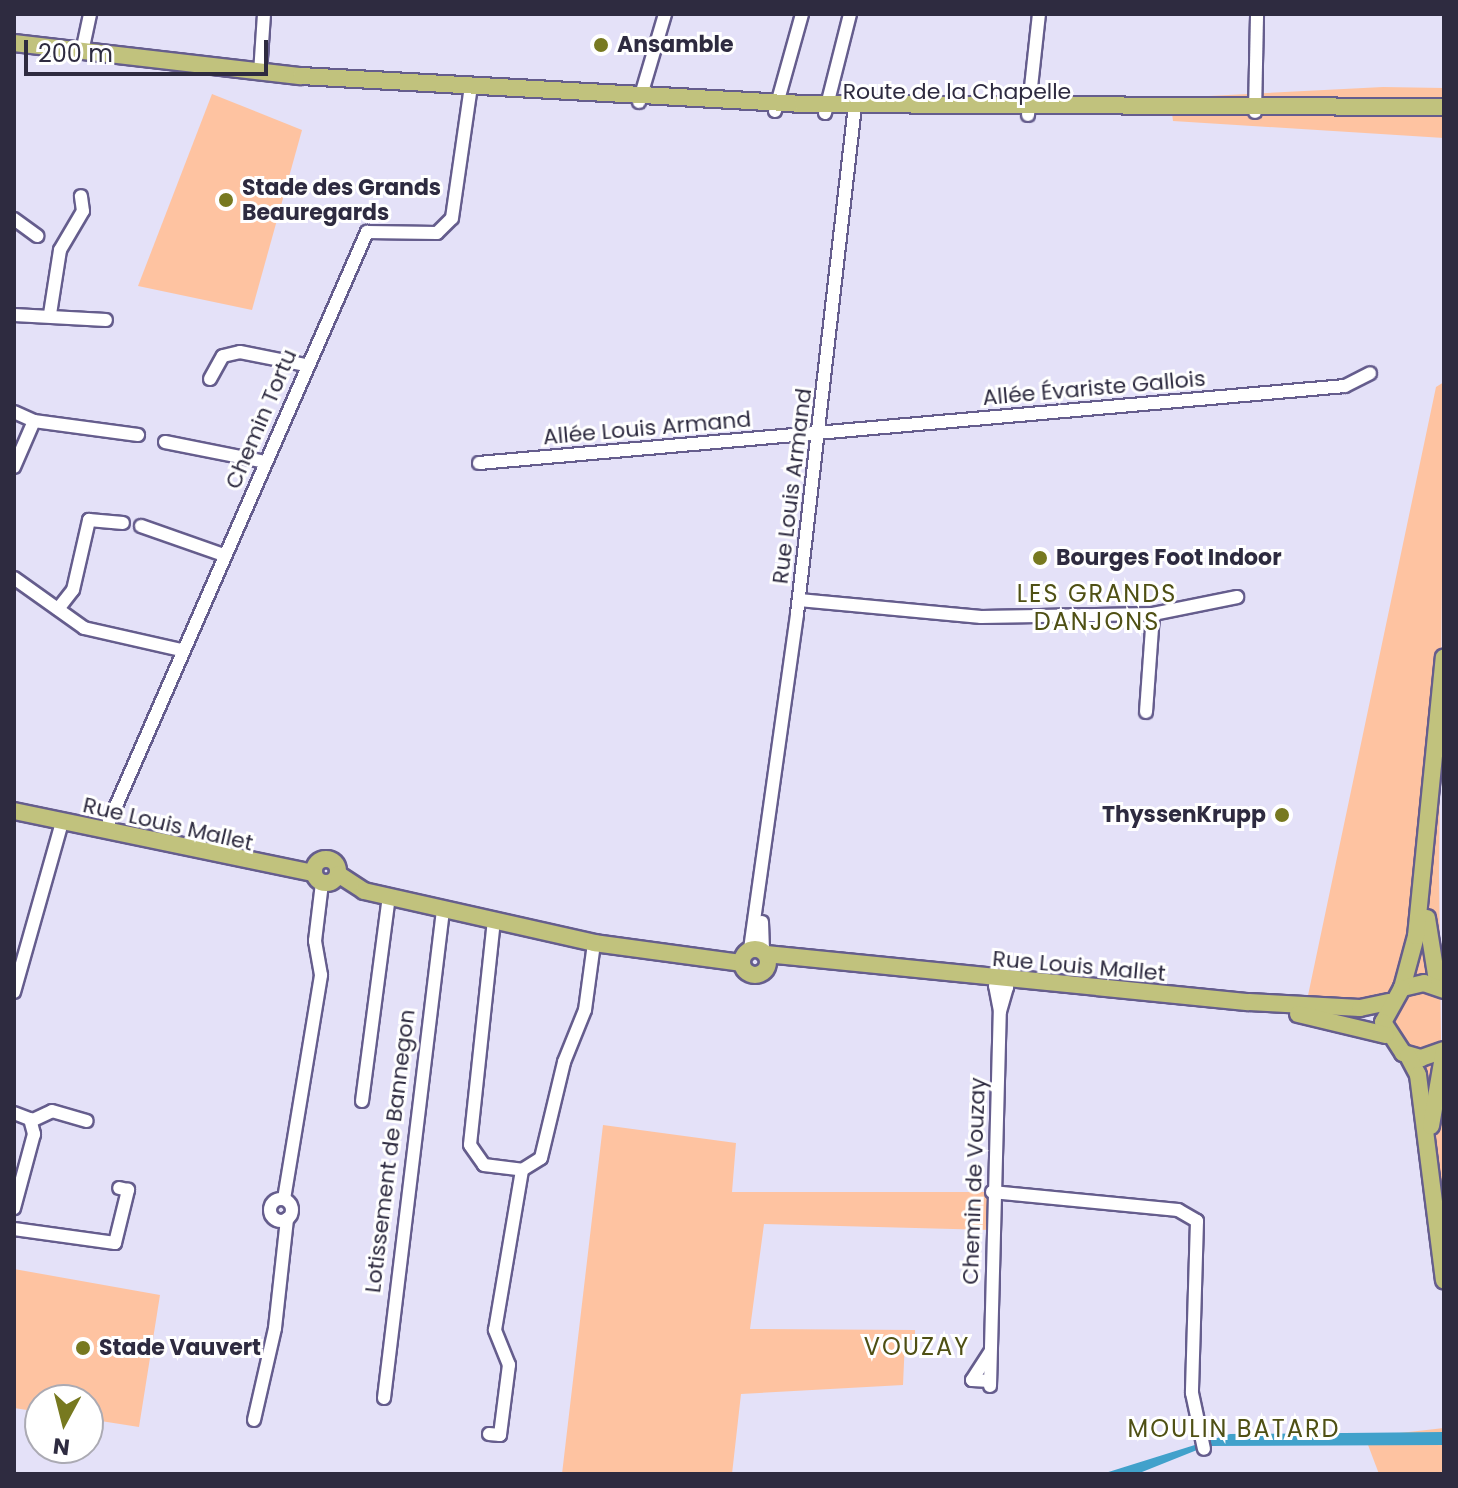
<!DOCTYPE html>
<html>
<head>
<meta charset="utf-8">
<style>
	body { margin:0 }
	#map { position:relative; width:1458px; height:1488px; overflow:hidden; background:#e4e1f8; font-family:Poppins,sans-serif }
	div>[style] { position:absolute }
	.green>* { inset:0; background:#fec3a1 }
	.water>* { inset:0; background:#41a1cb }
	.roads { filter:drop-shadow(2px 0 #655d8d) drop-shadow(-2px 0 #655d8d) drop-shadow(0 2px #655d8d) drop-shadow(0 -2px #655d8d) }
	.minor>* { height:12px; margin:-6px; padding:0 6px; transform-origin:6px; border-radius:6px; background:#fff }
	.minor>.ring { margin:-6px; padding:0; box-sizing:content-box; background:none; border:12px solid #fff; border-radius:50% }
	.major>* { height:16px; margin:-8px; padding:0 8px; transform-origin:8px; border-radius:8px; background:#c1c27d }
	.major>.ring { margin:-8px; padding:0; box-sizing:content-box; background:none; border:16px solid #c1c27d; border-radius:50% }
	.dots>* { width:22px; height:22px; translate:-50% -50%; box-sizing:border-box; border:4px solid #fff; border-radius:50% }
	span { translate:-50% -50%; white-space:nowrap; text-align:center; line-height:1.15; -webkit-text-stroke:6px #fff; paint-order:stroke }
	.poi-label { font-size:22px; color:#2e2b40; font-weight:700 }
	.left { translate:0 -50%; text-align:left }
	.right { translate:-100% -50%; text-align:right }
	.street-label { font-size:22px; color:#2e2b40 }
	.neighbourhood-label { font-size:24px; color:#4f5014; letter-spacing:2px }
	.frame { position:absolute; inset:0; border:16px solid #2e2b40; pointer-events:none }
	.north { position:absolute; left:24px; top:1384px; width:80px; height:80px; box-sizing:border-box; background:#fff; border:2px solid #abaab3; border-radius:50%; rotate:187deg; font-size:22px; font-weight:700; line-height:32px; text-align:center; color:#2e2b40 }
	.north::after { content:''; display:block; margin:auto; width:28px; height:36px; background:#777920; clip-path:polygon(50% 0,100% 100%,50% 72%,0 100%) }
	.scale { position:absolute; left:24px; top:40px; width:244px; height:36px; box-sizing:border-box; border:4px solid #2e2b40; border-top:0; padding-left:10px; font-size:24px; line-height:28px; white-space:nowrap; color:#2e2b40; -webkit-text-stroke:6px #fff; paint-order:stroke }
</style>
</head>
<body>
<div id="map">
	<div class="green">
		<i style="clip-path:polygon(1383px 87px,1444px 88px,1444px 138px,1173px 121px,1170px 98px)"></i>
		<i style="clip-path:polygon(212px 94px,302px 130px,252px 310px,138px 286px)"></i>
		<i style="clip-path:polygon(1444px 382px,1439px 875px,1444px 1280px,1419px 1089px,1385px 1009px,1306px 1005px,1436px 387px)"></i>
		<i style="clip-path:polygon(603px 1125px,736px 1143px,732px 1192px,992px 1192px,991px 1230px,764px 1224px,750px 1329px,915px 1330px,915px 1340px,905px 1340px,903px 1385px,741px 1394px,732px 1474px,562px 1474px)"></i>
		<i style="clip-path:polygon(14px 1269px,160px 1295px,139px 1427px,88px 1419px,88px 1400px,40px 1400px,40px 1412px,14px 1408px)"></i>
		<i style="clip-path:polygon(1444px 1428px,1444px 1474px,1379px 1474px,1365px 1437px)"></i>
	</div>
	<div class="water">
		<i style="clip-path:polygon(1444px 1432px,1444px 1445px,1207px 1446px,1137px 1474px,1102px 1474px,1230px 1434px)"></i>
	</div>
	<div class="roads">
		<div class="minor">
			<i style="left:82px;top:52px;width:39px;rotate:-78deg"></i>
			<i style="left:260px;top:73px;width:59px;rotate:-86.1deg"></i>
			<i style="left:639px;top:102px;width:92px;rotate:-73.5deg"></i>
			<i style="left:775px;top:111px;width:101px;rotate:-74.4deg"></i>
			<i style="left:1255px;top:112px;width:98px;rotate:-88.8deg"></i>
			<i style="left:825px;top:113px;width:102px;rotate:-75.8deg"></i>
			<i style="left:1028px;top:115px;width:102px;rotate:-83.8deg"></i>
			<i style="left:14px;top:219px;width:29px;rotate:36deg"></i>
			<i style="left:50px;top:314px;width:65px;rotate:-81.1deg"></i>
			<i style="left:60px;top:250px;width:45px;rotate:-59.5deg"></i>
			<i style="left:83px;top:211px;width:15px;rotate:-98deg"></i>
			<i style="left:14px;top:315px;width:92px;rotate:3.1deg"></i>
			<i style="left:210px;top:379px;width:26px;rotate:-61deg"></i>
			<i style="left:223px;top:356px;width:17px;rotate:-13deg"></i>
			<i style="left:240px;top:352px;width:66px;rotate:11.3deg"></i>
			<i style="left:14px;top:412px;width:22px;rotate:24deg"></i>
			<i style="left:165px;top:442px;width:98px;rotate:11.2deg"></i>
			<i style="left:479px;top:463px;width:869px;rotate:-5.08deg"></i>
			<i style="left:1345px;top:386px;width:28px;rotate:-27deg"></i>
			<i style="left:14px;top:467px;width:50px;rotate:-66.5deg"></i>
			<i style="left:34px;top:421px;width:105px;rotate:7.7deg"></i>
			<i style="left:141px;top:526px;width:88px;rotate:19.3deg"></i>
			<i style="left:14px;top:578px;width:86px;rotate:35.5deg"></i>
			<i style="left:84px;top:628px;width:99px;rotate:12.8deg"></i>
			<i style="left:799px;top:600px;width:183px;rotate:5.3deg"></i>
			<i style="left:981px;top:617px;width:172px;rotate:-1deg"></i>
			<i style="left:1153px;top:614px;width:86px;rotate:-11.4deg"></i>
			<i style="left:58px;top:609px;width:24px;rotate:-52deg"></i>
			<i style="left:73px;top:590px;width:72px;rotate:-77.1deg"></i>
			<i style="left:89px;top:520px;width:34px;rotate:5deg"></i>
			<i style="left:1146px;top:712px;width:98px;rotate:-85.9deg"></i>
			<i style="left:105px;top:831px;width:654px;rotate:-66.38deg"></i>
			<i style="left:367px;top:232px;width:70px;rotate:0.8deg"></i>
			<i style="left:437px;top:233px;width:21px;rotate:-45deg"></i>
			<i style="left:452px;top:218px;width:133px;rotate:-81.8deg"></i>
			<i style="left:494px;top:920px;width:226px;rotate:96.1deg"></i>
			<i style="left:470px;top:1145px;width:24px;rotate:55deg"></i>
			<i style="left:484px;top:1165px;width:38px;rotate:7deg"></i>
			<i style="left:522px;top:1170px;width:22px;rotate:-32deg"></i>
			<i style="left:541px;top:1158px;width:99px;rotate:-76.5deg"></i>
			<i style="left:564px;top:1062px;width:56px;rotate:-68deg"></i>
			<i style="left:585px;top:1010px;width:68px;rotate:-82.3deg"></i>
			<i style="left:762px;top:922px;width:29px;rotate:88deg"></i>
			<i style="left:750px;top:949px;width:338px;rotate:-82deg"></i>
			<i style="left:797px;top:614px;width:511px;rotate:-83.49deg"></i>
			<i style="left:1002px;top:981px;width:8px;rotate:50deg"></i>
			<i style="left:1007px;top:987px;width:25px;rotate:106deg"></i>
			<i style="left:1000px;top:1011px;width:25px;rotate:-101deg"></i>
			<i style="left:995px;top:986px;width:9px;rotate:-36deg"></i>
			<i style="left:14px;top:992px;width:177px;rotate:-74.2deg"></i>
			<i style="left:362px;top:1101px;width:207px;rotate:-82.5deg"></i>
			<i style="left:14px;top:1113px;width:17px;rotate:21deg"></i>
			<i style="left:30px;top:1119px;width:16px;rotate:75deg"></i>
			<i style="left:34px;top:1134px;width:77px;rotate:105.1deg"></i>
			<i style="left:31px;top:1121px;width:23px;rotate:-25deg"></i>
			<i style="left:52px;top:1111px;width:36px;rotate:16deg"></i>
			<i style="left:992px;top:1192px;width:187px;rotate:5.5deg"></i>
			<i style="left:1178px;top:1210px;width:22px;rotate:30deg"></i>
			<i style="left:1197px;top:1221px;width:172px;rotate:91.7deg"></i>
			<i style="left:1192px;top:1393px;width:57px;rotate:77.9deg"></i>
			<i style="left:284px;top:1199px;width:227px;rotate:-80.6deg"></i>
			<i style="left:321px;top:975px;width:35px;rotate:-100deg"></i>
			<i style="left:315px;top:941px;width:58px;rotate:-83.1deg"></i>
			<i class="ring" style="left:270px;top:1199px;width:10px;height:10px"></i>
			<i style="left:14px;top:1229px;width:102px;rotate:7.9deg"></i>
			<i style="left:115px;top:1243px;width:55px;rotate:-76.2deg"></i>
			<i style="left:128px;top:1190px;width:9px;rotate:-167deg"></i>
			<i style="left:990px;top:1381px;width:18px;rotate:-177deg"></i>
			<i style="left:972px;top:1380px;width:33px;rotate:-57deg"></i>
			<i style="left:990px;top:1386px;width:375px;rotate:-88.5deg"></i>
			<i style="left:384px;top:1398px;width:494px;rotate:-83.1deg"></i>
			<i style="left:254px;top:1420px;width:94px;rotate:-77.1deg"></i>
			<i style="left:275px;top:1328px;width:110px;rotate:-83.7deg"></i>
			<i style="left:489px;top:1434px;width:11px;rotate:5deg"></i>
			<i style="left:500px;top:1435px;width:71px;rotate:-82.7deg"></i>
			<i style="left:509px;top:1365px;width:38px;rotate:-112deg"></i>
			<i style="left:495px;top:1330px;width:162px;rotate:-80.4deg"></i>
		</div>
		<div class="major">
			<i style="left:14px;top:43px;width:289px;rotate:6.6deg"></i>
			<i style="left:301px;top:76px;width:503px;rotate:3.19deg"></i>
			<i style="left:803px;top:104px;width:641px;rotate:0.27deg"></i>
			<i style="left:14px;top:811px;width:306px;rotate:11.7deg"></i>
			<i class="ring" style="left:314px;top:859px;width:8px;height:8px"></i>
			<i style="left:338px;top:874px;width:31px;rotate:33deg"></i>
			<i style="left:364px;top:891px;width:236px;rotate:12.7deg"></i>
			<i style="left:594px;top:943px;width:148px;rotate:7.7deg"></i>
			<i style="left:1427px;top:918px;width:70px;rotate:80.9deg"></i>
			<i class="ring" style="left:742px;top:949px;width:10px;height:10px"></i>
			<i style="left:766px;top:954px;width:485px;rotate:5.7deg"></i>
			<i style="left:1249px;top:1002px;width:111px;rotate:3.1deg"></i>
			<i style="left:1360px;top:1008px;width:29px;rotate:-12deg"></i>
			<i style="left:1402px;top:988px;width:54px;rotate:-74.9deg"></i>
			<i style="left:1416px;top:936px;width:280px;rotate:-84.3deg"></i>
			<i style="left:1444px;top:990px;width:21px;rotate:-161deg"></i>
			<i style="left:1424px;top:983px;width:23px;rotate:167deg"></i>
			<i style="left:1402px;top:988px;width:39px;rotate:119deg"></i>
			<i style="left:1383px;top:1022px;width:37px;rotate:57deg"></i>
			<i style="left:1403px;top:1053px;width:19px;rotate:16deg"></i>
			<i style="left:1421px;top:1058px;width:24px;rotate:-19deg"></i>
			<i style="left:1298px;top:1014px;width:90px;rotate:13.4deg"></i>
			<i style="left:1408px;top:1056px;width:21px;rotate:62deg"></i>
			<i style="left:1418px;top:1075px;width:207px;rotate:82.8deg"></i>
			<i style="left:1431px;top:1126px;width:76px;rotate:-80.2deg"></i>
		</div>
	</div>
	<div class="dots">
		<i style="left:601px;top:45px;background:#777920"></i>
		<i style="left:226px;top:200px;background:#777920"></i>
		<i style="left:1040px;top:558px;background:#777920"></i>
		<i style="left:1282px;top:815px;background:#777920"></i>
		<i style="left:83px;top:1348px;background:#777920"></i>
	</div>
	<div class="poi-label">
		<span class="left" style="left:617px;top:45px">Ansamble</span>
		<span class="left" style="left:242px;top:200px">Stade des Grands<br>Beauregards</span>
		<span class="left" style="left:1056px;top:558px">Bourges Foot Indoor</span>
		<span class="right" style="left:1266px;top:815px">ThyssenKrupp</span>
		<span class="left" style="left:99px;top:1348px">Stade Vauvert</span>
	</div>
	<div class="street-label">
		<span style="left:957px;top:92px">Route de la Chapelle</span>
		<span style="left:1094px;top:388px;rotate:-5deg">Allée Évariste Gallois</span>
		<span style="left:261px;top:419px;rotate:-67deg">Chemin Tortu</span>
		<span style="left:647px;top:428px;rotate:-5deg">Allée Louis Armand</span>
		<span style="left:792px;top:486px;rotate:-83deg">Rue Louis Armand</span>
		<span style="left:168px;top:824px;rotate:13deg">Rue Louis Mallet</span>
		<span style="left:1079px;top:966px;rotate:5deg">Rue Louis Mallet</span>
		<span style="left:390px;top:1151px;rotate:-83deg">Lotissement de Bannegon</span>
		<span style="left:974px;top:1181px;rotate:-88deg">Chemin de Vouzay</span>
	</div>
	<div class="neighbourhood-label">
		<span style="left:1097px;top:608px">LES GRANDS<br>DANJONS</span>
		<span style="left:917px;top:1347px">VOUZAY</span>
		<span style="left:1234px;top:1429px">MOULIN BATARD</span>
	</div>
	<div class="frame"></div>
	<div class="north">N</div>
	<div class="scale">200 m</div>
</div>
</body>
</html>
